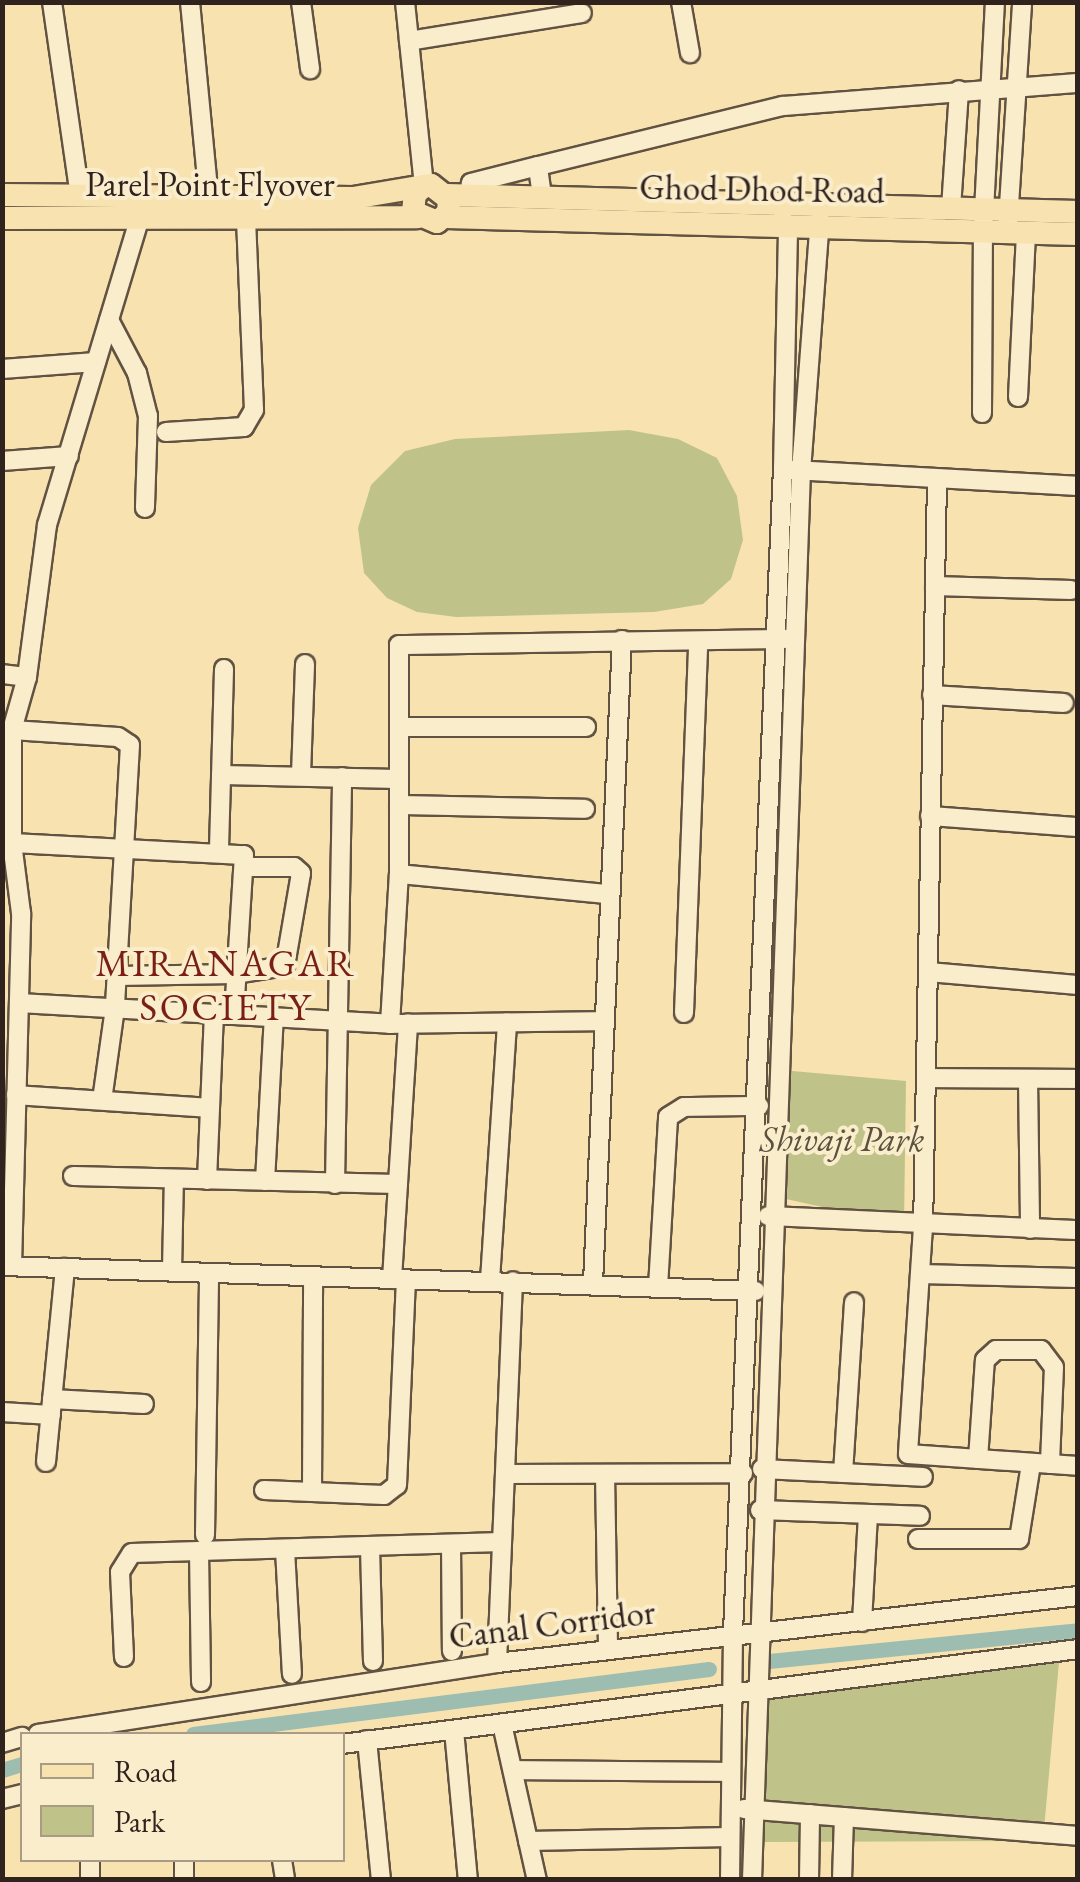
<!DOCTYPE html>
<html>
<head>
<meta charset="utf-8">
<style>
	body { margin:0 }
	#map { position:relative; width:1080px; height:1882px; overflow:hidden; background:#f8e3b0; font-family:"EB Garamond",serif }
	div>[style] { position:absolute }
	.green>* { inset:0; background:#bfc38a }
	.canal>* { height:15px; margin:-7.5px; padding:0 7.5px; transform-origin:7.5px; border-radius:7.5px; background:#9ebdb1 }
	.roads { filter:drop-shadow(2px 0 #625242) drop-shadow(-2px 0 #625242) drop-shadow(0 2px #625242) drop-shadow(0 -2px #625242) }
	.minor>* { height:18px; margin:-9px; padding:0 9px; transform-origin:9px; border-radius:9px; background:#faedcc }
	.major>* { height:22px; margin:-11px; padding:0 11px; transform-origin:11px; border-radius:11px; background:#f8e3b0 }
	span { translate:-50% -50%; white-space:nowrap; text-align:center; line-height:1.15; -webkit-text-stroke:8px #faedcc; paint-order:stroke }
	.street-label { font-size:35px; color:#30221d }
	.park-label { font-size:35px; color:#5b523e; font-style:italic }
	.neighbourhood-label { font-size:38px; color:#7a1f14; letter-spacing:2.5px }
	.frame { position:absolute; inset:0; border:5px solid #30221d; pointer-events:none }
	.legend { position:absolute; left:20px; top:1732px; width:325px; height:130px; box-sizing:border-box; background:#faedcc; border:2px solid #a99c86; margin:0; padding:12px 18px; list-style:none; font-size:30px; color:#30221d }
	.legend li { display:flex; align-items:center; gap:20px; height:50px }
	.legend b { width:50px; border:2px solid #a99c86 }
</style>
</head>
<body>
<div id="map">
	<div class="green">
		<i style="clip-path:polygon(629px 430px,678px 439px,717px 458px,737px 496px,743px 540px,731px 579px,703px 604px,654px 612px,456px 617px,417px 612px,387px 598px,364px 573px,358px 528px,371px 485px,405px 451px,455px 439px)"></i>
		<i style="clip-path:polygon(781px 1070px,906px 1081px,904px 1225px,777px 1197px)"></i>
		<i style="clip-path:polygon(1059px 1662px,1043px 1841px,764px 1842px,766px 1697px)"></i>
	</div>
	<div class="canal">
		<i style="left:769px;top:1661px;width:311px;rotate:-5.7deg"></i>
		<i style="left:193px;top:1734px;width:520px;rotate:-7.18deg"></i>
		<i style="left:2px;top:1770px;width:21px;rotate:-17deg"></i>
	</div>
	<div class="roads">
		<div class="minor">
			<i style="left:52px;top:2px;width:196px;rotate:81.8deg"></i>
			<i style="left:190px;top:2px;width:199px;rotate:84.5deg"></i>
			<i style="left:301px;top:2px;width:68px;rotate:82.3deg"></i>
			<i style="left:405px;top:2px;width:185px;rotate:84.1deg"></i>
			<i style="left:681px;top:2px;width:52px;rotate:80deg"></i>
			<i style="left:409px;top:41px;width:175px;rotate:-9.2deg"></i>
			<i style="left:469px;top:195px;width:12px;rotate:-81deg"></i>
			<i style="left:471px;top:183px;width:69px;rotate:-14.2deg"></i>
			<i style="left:542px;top:196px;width:30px;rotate:-98deg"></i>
			<i style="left:538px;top:166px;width:252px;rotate:-13.8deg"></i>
			<i style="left:783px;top:106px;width:296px;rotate:-4.5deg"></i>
			<i style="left:951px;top:208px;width:118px;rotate:-86.1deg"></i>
			<i style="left:1008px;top:221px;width:219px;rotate:-86.3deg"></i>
			<i style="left:109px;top:320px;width:60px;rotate:62.2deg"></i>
			<i style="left:137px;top:373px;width:44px;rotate:75.7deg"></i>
			<i style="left:148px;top:416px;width:92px;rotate:91.9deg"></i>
			<i style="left:2px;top:369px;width:94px;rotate:-4.3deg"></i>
			<i style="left:1018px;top:397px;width:165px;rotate:-87.2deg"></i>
			<i style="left:982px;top:413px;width:183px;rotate:-89.7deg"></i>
			<i style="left:983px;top:230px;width:228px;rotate:-87deg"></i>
			<i style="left:166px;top:432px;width:78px;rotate:-3.7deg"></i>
			<i style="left:244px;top:427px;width:20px;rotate:-60deg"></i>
			<i style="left:254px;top:410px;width:190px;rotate:-92.4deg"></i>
			<i style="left:2px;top:461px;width:67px;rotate:-4.3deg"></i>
			<i style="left:793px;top:470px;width:285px;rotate:3.2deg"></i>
			<i style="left:937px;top:480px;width:747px;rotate:91.07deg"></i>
			<i style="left:923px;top:1227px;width:227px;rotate:93.8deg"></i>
			<i style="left:908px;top:1454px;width:170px;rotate:4deg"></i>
			<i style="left:935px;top:586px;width:136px;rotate:1.7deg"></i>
			<i style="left:2px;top:674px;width:25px;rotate:7deg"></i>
			<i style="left:932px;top:695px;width:132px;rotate:3.5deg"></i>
			<i style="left:399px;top:727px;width:187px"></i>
			<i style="left:12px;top:730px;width:106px;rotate:3.8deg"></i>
			<i style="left:118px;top:737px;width:14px;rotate:34deg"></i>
			<i style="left:130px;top:745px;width:263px;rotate:93.3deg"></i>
			<i style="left:115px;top:1008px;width:93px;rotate:98deg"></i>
			<i style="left:301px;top:774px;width:110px;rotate:-87.9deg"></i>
			<i style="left:221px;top:775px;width:178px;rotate:1.3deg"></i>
			<i style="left:399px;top:805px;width:186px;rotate:1.2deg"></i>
			<i style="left:930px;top:816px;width:148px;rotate:4.3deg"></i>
			<i style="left:12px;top:843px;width:232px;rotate:3deg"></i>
			<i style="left:244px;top:855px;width:160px;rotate:93.6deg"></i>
			<i style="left:219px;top:849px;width:180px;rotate:-88.4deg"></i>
			<i style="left:399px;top:874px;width:207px;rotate:5.5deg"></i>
			<i style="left:929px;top:972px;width:150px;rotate:5deg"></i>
			<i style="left:117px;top:976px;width:118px;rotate:-1deg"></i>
			<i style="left:235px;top:974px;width:51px;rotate:-9.1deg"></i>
			<i style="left:285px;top:966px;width:94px;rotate:-80.2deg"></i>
			<i style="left:301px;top:873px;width:9px;rotate:-139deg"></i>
			<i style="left:294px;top:867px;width:46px;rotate:180deg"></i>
			<i style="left:19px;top:1003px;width:372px;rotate:3.2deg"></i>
			<i style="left:390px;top:1024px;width:213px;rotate:-0.8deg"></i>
			<i style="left:684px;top:1013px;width:372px;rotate:-87.8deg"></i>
			<i style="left:390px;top:1024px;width:150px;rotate:-86.6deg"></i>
			<i style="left:399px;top:874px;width:229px;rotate:-90deg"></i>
			<i style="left:399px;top:645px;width:387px;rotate:-0.9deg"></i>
			<i style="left:926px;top:1078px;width:152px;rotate:0.4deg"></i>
			<i style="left:1028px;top:1079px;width:150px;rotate:89.2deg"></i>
			<i style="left:16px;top:1095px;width:194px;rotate:3.8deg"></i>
			<i style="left:73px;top:1176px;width:325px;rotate:1.4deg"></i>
			<i style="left:207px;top:1180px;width:166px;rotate:-87.6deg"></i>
			<i style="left:265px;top:1181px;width:164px;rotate:-86.9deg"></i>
			<i style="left:335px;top:1184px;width:407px;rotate:-89deg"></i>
			<i style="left:768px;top:1216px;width:310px;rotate:2.6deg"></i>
			<i style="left:3px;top:1266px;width:753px;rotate:1.9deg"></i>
			<i style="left:12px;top:1266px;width:353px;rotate:-88.5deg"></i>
			<i style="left:21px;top:913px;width:71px;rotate:-97.3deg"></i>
			<i style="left:12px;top:843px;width:113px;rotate:-90deg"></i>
			<i style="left:12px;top:730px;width:55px;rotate:-74.2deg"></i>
			<i style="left:27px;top:677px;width:153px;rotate:-82.5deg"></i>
			<i style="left:47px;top:525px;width:318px;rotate:-73.2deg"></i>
			<i style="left:172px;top:1271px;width:92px;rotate:-88.8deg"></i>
			<i style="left:920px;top:1274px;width:158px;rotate:1.5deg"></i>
			<i style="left:392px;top:1279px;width:256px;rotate:-86.4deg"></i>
			<i style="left:490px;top:1280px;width:258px;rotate:-86.2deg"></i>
			<i style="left:593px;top:1283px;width:644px;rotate:-87.42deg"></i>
			<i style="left:658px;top:1287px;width:170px;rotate:-86.6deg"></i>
			<i style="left:668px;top:1117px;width:19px;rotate:-32deg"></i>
			<i style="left:684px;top:1107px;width:75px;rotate:-0.8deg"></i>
			<i style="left:52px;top:1399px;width:92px;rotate:3.1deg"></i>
			<i style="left:2px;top:1412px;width:49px;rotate:3.5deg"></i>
			<i style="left:978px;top:1459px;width:99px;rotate:-86deg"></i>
			<i style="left:985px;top:1360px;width:15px;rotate:-42deg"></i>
			<i style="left:996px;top:1350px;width:45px"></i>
			<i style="left:1041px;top:1350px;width:21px;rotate:53deg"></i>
			<i style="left:1054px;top:1367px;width:97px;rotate:92.4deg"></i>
			<i style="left:46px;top:1462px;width:195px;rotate:-84.4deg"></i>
			<i style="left:762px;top:1469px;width:161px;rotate:2.8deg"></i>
			<i style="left:843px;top:1473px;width:171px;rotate:-86.3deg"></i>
			<i style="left:505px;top:1474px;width:238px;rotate:-0.2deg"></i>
			<i style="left:605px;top:1474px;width:176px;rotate:89deg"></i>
			<i style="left:264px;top:1490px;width:120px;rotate:2.4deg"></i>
			<i style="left:384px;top:1495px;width:16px;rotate:-38deg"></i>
			<i style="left:397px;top:1485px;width:205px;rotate:-87.5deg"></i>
			<i style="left:312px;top:1492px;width:215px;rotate:-89.7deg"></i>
			<i style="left:760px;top:1510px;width:160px;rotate:2.1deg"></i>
			<i style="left:205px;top:1535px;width:261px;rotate:-89.1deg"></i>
			<i style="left:918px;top:1539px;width:101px"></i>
			<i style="left:1019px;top:1539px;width:76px;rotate:-80.9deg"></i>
			<i style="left:451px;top:1544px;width:107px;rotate:89.5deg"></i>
			<i style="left:370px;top:1547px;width:114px;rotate:88.5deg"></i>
			<i style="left:285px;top:1550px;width:124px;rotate:86.8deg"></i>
			<i style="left:199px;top:1552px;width:130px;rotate:89.1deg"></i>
			<i style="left:862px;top:1622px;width:108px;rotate:-86.8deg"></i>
			<i style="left:124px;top:1657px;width:85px;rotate:-92.7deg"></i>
			<i style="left:120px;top:1572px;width:22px;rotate:-58deg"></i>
			<i style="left:132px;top:1553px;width:369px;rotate:-1.7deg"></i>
			<i style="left:497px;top:1663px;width:382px;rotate:-87.6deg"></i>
			<i style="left:502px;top:1724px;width:160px;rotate:77.4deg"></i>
			<i style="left:454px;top:1730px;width:151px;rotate:84.7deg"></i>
			<i style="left:38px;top:1734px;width:464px;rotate:-8.8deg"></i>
			<i style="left:497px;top:1663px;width:585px;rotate:-6.58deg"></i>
			<i style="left:367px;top:1740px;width:141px;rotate:84.3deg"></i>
			<i style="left:2px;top:1743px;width:21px;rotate:-17deg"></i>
			<i style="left:342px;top:1744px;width:742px;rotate:-7.35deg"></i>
			<i style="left:513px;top:1770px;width:218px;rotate:0.5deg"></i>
			<i style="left:2px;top:1799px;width:21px;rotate:-14deg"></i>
			<i style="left:744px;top:1809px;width:335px;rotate:4.6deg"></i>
			<i style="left:528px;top:1841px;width:202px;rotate:-1.1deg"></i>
			<i style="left:90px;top:1860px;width:20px;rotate:90deg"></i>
			<i style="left:282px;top:1860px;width:20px;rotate:81deg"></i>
			<i style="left:184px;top:1880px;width:20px;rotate:-90deg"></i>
			<i style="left:730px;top:1880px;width:248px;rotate:-89.3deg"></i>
			<i style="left:733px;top:1632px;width:1164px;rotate:-87.54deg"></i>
			<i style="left:783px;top:469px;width:244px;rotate:-88.8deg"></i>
			<i style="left:788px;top:225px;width:8px;rotate:-140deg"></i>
			<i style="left:752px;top:1880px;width:1410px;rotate:-88.01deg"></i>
			<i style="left:801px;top:471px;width:252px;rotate:-85.7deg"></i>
			<i style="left:809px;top:1880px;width:66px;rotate:-89.1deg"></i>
			<i style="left:842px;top:1880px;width:63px;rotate:-88.2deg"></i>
		</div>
		<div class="major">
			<i style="left:2px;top:195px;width:351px;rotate:0.5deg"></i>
			<i style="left:353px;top:198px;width:72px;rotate:-9.6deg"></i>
			<i style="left:424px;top:186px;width:7px;rotate:-8deg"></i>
			<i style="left:431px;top:185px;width:23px;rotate:38deg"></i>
			<i style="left:449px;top:199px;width:14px;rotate:94deg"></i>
			<i style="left:448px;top:213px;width:14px;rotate:141deg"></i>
			<i style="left:437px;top:222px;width:26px;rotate:-157deg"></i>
			<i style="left:413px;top:212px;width:18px;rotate:-84deg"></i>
			<i style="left:415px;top:194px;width:12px;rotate:-42deg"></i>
			<i style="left:447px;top:195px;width:631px;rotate:1.54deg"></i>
			<i style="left:446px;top:217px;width:632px;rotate:1.54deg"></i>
			<i style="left:2px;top:218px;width:415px;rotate:-0.1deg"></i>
		</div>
	</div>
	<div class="street-label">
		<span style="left:210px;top:184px">Parel Point Flyover</span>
		<span style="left:762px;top:189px;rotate:1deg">Ghod Dhod Road</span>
		<span style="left:552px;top:1624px;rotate:-7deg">Canal Corridor</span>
	</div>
	<div class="park-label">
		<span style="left:842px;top:1139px">Shivaji Park</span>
	</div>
	<div class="neighbourhood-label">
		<span style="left:226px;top:985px">MIRANAGAR<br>SOCIETY</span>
	</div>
	<div class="frame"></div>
	<ul class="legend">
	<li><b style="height:12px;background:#f8e3b0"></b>Road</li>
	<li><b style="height:28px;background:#bfc38a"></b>Park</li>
	</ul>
</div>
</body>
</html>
